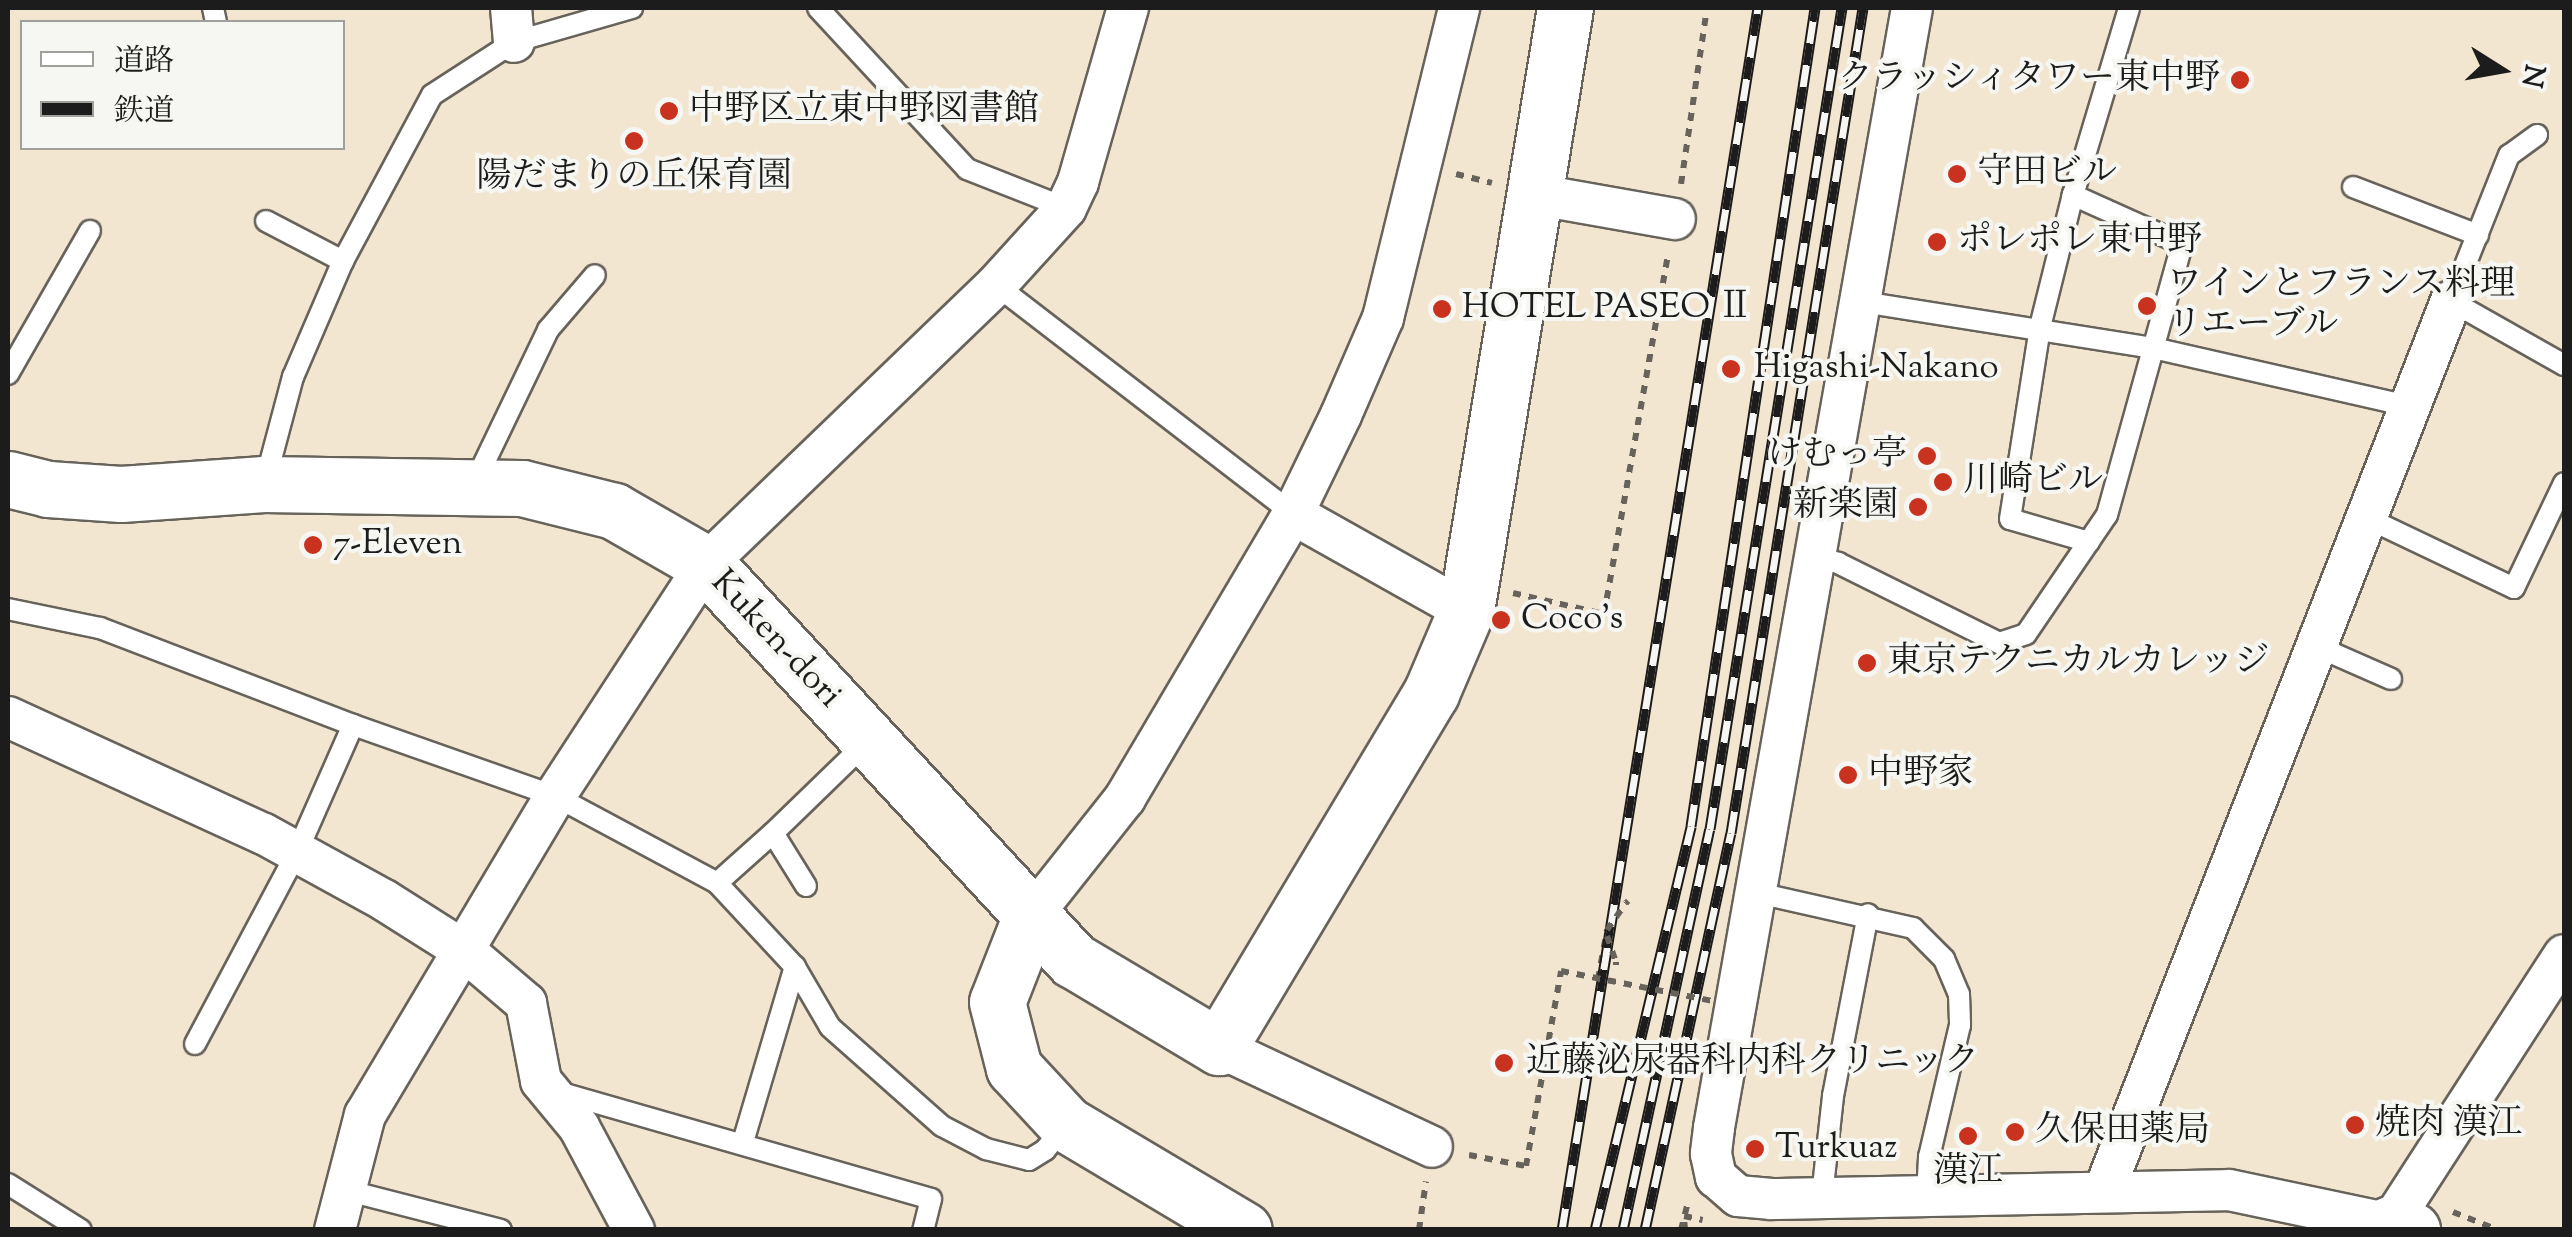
<!DOCTYPE html>
<html>
<head>
<meta charset="utf-8">
<style>
	body { margin:0 }
	#map { position:relative; width:2572px; height:1237px; overflow:hidden; background:#f3e6d1; font-family:"Sorts Mill Goudy","Noto Serif JP",serif }
	div>[style] { position:absolute }
	.path>* { height:6px; margin-top:-3px; transform-origin:0; background:repeating-linear-gradient(90deg,#67635b 0 8px,transparent 0 16px) }
	.roads { filter:drop-shadow(2px 0 #67635b) drop-shadow(-2px 0 #67635b) drop-shadow(0 2px #67635b) drop-shadow(0 -2px #67635b) }
	.lane>* { height:20px; margin:-10px; padding:0 10px; transform-origin:10px; border-radius:10px; background:#fff }
	.street>* { height:40px; margin:-20px; padding:0 20px; transform-origin:20px; border-radius:20px; background:#fff }
	.secondary>* { height:55px; margin:-27.5px; padding:0 27.5px; transform-origin:27.5px; border-radius:27.5px; background:#fff }
	.rail>* { height:11px; margin-top:-5.5px; transform-origin:0; background:repeating-linear-gradient(90deg,#f6f6f2 0 22px,#1c1c1c 0 44px); box-sizing:border-box; border-block:2px solid #1c1c1c }
	.path-bridge>* { height:6px; margin-top:-3px; transform-origin:0; background:repeating-linear-gradient(90deg,#67635b 0 8px,transparent 0 16px) }
	.dots>* { width:28px; height:28px; translate:-50% -50%; box-sizing:border-box; border:5px solid #f6f6f2; border-radius:50% }
	span { translate:-50% -50%; white-space:nowrap; text-align:center; line-height:1.15; -webkit-text-stroke:8px #f6f6f2; paint-order:stroke }
	.poi-label { font-size:35px; color:#1c1c1c }
	.right { translate:-100% -50%; text-align:right }
	.left { translate:0 -50%; text-align:left }
	.street-label { font-size:35px; color:#1c1c1c }
	.frame { position:absolute; inset:0; border:10px solid #1c1c1c; pointer-events:none }
	.legend { position:absolute; left:20px; top:20px; width:325px; height:130px; box-sizing:border-box; background:#f6f6f2; border:2px solid #9f9f9c; margin:0; padding:12px 18px; list-style:none; font-size:30px; color:#1c1c1c }
	.legend li { display:flex; align-items:center; gap:20px; height:50px }
	.legend b { width:50px; border:2px solid #9f9f9c }
	.north { position:absolute; left:2452px; top:20px; width:100px; height:100px; -webkit-text-stroke:8px #f6f6f2; paint-order:stroke; rotate:101deg; font-size:28px; font-weight:700; line-height:40px; text-align:center; color:#1c1c1c }
	.north::after { content:''; display:block; margin:auto; width:35px; height:45px; background:#1c1c1c; clip-path:polygon(50% 0,100% 100%,50% 72%,0 100%) }
</style>
</head>
<body>
<div id="map">
	<div class="path">
		<i style="left:1456px;top:174px;width:37px;rotate:14deg"></i>
		<i style="left:1681px;top:184px;width:178px;rotate:-81.6deg"></i>
		<i style="left:1513px;top:593px;width:93px;rotate:13deg"></i>
		<i style="left:1604px;top:614px;width:364px;rotate:-79.9deg"></i>
		<i style="left:1626px;top:903px;width:3px;rotate:-45deg"></i>
		<i style="left:1616px;top:962px;width:3px;rotate:90deg"></i>
		<i style="left:1598px;top:979px;width:50px;rotate:-79.6deg"></i>
		<i style="left:1469px;top:1155px;width:58px;rotate:10.9deg"></i>
		<i style="left:1526px;top:1166px;width:198px;rotate:-79.8deg"></i>
		<i style="left:2453px;top:1212px;width:48px;rotate:21.8deg"></i>
		<i style="left:1419px;top:1230px;width:49px;rotate:-81.9deg"></i>
		<i style="left:1681px;top:1230px;width:30px;rotate:-76deg"></i>
		<i style="left:1685px;top:1230px;width:14px;rotate:-94deg"></i>
		<i style="left:1684px;top:1216px;width:19px;rotate:12deg"></i>
	</div>
	<div class="roads">
		<div class="lane">
			<i style="left:213px;top:8px;width:14px;rotate:78deg"></i>
			<i style="left:818px;top:8px;width:219px;rotate:47.2deg"></i>
			<i style="left:967px;top:169px;width:106px;rotate:21.5deg"></i>
			<i style="left:2537px;top:135px;width:34px;rotate:144deg"></i>
			<i style="left:2509px;top:155px;width:157px;rotate:111.7deg"></i>
			<i style="left:2451px;top:301px;width:130px;rotate:29.5deg"></i>
			<i style="left:2353px;top:187px;width:134px;rotate:21deg"></i>
			<i style="left:266px;top:221px;width:87px;rotate:27.5deg"></i>
			<i style="left:996px;top:285px;width:375px;rotate:37.6deg"></i>
			<i style="left:1862px;top:302px;width:295px;rotate:9deg"></i>
			<i style="left:2153px;top:348px;width:262px;rotate:12.8deg"></i>
			<i style="left:8px;top:374px;width:165px;rotate:-60.2deg"></i>
			<i style="left:265px;top:482px;width:109px;rotate:-75.1deg"></i>
			<i style="left:293px;top:377px;width:126px;rotate:-66.7deg"></i>
			<i style="left:343px;top:261px;width:188px;rotate:-61.8deg"></i>
			<i style="left:432px;top:95px;width:98px;rotate:-32.9deg"></i>
			<i style="left:514px;top:42px;width:123px;rotate:-16.1deg"></i>
			<i style="left:474px;top:484px;width:171px;rotate:-64.3deg"></i>
			<i style="left:548px;top:330px;width:72px;rotate:-49.5deg"></i>
			<i style="left:2365px;top:517px;width:165px;rotate:25.5deg"></i>
			<i style="left:2514px;top:588px;width:116px;rotate:-64.5deg"></i>
			<i style="left:2089px;top:542px;width:82px;rotate:-163.8deg"></i>
			<i style="left:2010px;top:519px;width:194px;rotate:-81.1deg"></i>
			<i style="left:2040px;top:327px;width:136px;rotate:-76deg"></i>
			<i style="left:2073px;top:195px;width:195px;rotate:-73.3deg"></i>
			<i style="left:1813px;top:557px;width:26px;rotate:13deg"></i>
			<i style="left:1838px;top:563px;width:180px;rotate:26.4deg"></i>
			<i style="left:1999px;top:643px;width:28px;rotate:-18deg"></i>
			<i style="left:2026px;top:634px;width:144px;rotate:-55.8deg"></i>
			<i style="left:2107px;top:515px;width:281px;rotate:-74.5deg"></i>
			<i style="left:2182px;top:244px;width:120px;rotate:-155.8deg"></i>
			<i style="left:8px;top:609px;width:94px;rotate:11.7deg"></i>
			<i style="left:100px;top:628px;width:271px;rotate:21deg"></i>
			<i style="left:353px;top:725px;width:214px;rotate:19.4deg"></i>
			<i style="left:555px;top:796px;width:184px;rotate:28.2deg"></i>
			<i style="left:717px;top:883px;width:115px;rotate:47.1deg"></i>
			<i style="left:795px;top:967px;width:69px;rotate:59.7deg"></i>
			<i style="left:830px;top:1027px;width:149px;rotate:41.5deg"></i>
			<i style="left:942px;top:1126px;width:50px;rotate:27.6deg"></i>
			<i style="left:986px;top:1149px;width:44px;rotate:14.3deg"></i>
			<i style="left:1029px;top:1160px;width:19px;rotate:-32deg"></i>
			<i style="left:1045px;top:1150px;width:31px;rotate:-50deg"></i>
			<i style="left:2316px;top:646px;width:82px;rotate:23.7deg"></i>
			<i style="left:717px;top:883px;width:75px;rotate:-41.8deg"></i>
			<i style="left:806px;top:886px;width:62px;rotate:-121.9deg"></i>
			<i style="left:773px;top:833px;width:131px;rotate:-44.1deg"></i>
			<i style="left:1758px;top:893px;width:159px;rotate:12.7deg"></i>
			<i style="left:1913px;top:928px;width:44px;rotate:45deg"></i>
			<i style="left:1944px;top:959px;width:38px;rotate:67deg"></i>
			<i style="left:1959px;top:994px;width:31px;rotate:88deg"></i>
			<i style="left:1960px;top:1025px;width:136px;rotate:103.2deg"></i>
			<i style="left:1929px;top:1157px;width:40px;rotate:92.9deg"></i>
			<i style="left:195px;top:1044px;width:217px;rotate:-62deg"></i>
			<i style="left:297px;top:852px;width:139px;rotate:-66.2deg"></i>
			<i style="left:555px;top:1091px;width:391px;rotate:16deg"></i>
			<i style="left:931px;top:1199px;width:32px;rotate:104deg"></i>
			<i style="left:743px;top:1142px;width:183px;rotate:-73.5deg"></i>
			<i style="left:8px;top:1184px;width:86px;rotate:32.2deg"></i>
			<i style="left:345px;top:1190px;width:161px;rotate:14.4deg"></i>
			<i style="left:1822px;top:1196px;width:101px;rotate:-83.7deg"></i>
			<i style="left:1833px;top:1096px;width:185px;rotate:-79.1deg"></i>
		</div>
		<div class="street">
			<i style="left:511px;top:8px;width:34px;rotate:85deg"></i>
			<i style="left:1912px;top:8px;width:1137px;rotate:100.03deg"></i>
			<i style="left:1714px;top:1128px;width:26px;rotate:97deg"></i>
			<i style="left:1711px;top:1154px;width:24px;rotate:78deg"></i>
			<i style="left:1716px;top:1177px;width:29px;rotate:41deg"></i>
			<i style="left:1738px;top:1196px;width:34px;rotate:5deg"></i>
			<i style="left:1772px;top:1199px;width:457px;rotate:-1.1deg"></i>
			<i style="left:2229px;top:1190px;width:165px;rotate:11.9deg"></i>
			<i style="left:2390px;top:1224px;width:320px;rotate:-57.1deg"></i>
			<i style="left:1533px;top:194px;width:144px;rotate:10deg"></i>
			<i style="left:1293px;top:514px;width:198px;rotate:29.3deg"></i>
			<i style="left:8px;top:717px;width:281px;rotate:24.6deg"></i>
			<i style="left:264px;top:834px;width:137px;rotate:28.8deg"></i>
			<i style="left:384px;top:900px;width:97px;rotate:32.4deg"></i>
			<i style="left:466px;top:952px;width:79px;rotate:40.4deg"></i>
			<i style="left:526px;top:1003px;width:79px;rotate:79.1deg"></i>
			<i style="left:541px;top:1081px;width:60px;rotate:50.4deg"></i>
			<i style="left:579px;top:1127px;width:117px;rotate:61.9deg"></i>
			<i style="left:1030px;top:918px;width:153px;rotate:-51.6deg"></i>
			<i style="left:1125px;top:798px;width:330px;rotate:-59.4deg"></i>
			<i style="left:1293px;top:514px;width:110px;rotate:-64.1deg"></i>
			<i style="left:1341px;top:415px;width:106px;rotate:-66.6deg"></i>
			<i style="left:1383px;top:318px;width:319px;rotate:-76.2deg"></i>
			<i style="left:1219px;top:1047px;width:235px;rotate:25.1deg"></i>
			<i style="left:2104px;top:1191px;width:955px;rotate:-68.7deg"></i>
			<i style="left:335px;top:1230px;width:119px;rotate:-75.4deg"></i>
			<i style="left:365px;top:1115px;width:371px;rotate:-59.2deg"></i>
			<i style="left:555px;top:796px;width:277px;rotate:-56.9deg"></i>
			<i style="left:706px;top:564px;width:402px;rotate:-43.9deg"></i>
			<i style="left:996px;top:285px;width:104px;rotate:-47.7deg"></i>
			<i style="left:1066px;top:208px;width:29px;rotate:-65deg"></i>
			<i style="left:1078px;top:182px;width:181px;rotate:-74deg"></i>
		</div>
		<div class="secondary">
			<i style="left:8px;top:479px;width:41px;rotate:14deg"></i>
			<i style="left:48px;top:489px;width:73px;rotate:3.9deg"></i>
			<i style="left:121px;top:494px;width:143px;rotate:-4deg"></i>
			<i style="left:264px;top:484px;width:258px;rotate:0.9deg"></i>
			<i style="left:522px;top:488px;width:95px;rotate:14deg"></i>
			<i style="left:614px;top:511px;width:106px;rotate:29.9deg"></i>
			<i style="left:706px;top:564px;width:540px;rotate:47.18deg"></i>
			<i style="left:1073px;top:960px;width:170px;rotate:30.8deg"></i>
			<i style="left:1219px;top:1047px;width:413px;rotate:-59.1deg"></i>
			<i style="left:1431px;top:693px;width:89px;rotate:-66.9deg"></i>
			<i style="left:1466px;top:611px;width:611px;rotate:-80.68deg"></i>
			<i style="left:1030px;top:918px;width:90px;rotate:111.4deg"></i>
			<i style="left:997px;top:1002px;width:68px;rotate:75.6deg"></i>
			<i style="left:1014px;top:1068px;width:76px;rotate:47.1deg"></i>
			<i style="left:1066px;top:1124px;width:207px;rotate:30.8deg"></i>
			<i style="left:2377px;top:1230px;width:14px;rotate:-25deg"></i>
			<i style="left:2390px;top:1224px;width:23px;rotate:15deg"></i>
		</div>
	</div>
	<div class="rail">
		<i style="left:1562px;top:1230px;width:1238px;rotate:-80.89deg"></i>
		<i style="left:1595px;top:1230px;width:415px;rotate:-76.6deg"></i>
		<i style="left:1691px;top:826px;width:827px;rotate:-81.38deg"></i>
		<i style="left:1623px;top:1230px;width:410px;rotate:-77.8deg"></i>
		<i style="left:1710px;top:829px;width:832px;rotate:-80.87deg"></i>
		<i style="left:1645px;top:1230px;width:406px;rotate:-77.8deg"></i>
		<i style="left:1731px;top:833px;width:835px;rotate:-80.91deg"></i>
	</div>
	<div class="path-bridge">
		<i style="left:1607px;top:930px;width:33px;rotate:-55deg"></i>
		<i style="left:1607px;top:936px;width:28px;rotate:71deg"></i>
		<i style="left:1561px;top:971px;width:154px;rotate:11.2deg"></i>
	</div>
	<div class="dots">
		<i style="left:2240px;top:80px;background:#c8321e"></i>
		<i style="left:669px;top:111px;background:#c8321e"></i>
		<i style="left:634px;top:141px;background:#c8321e"></i>
		<i style="left:1957px;top:174px;background:#c8321e"></i>
		<i style="left:1937px;top:242px;background:#c8321e"></i>
		<i style="left:2147px;top:306px;background:#c8321e"></i>
		<i style="left:1442px;top:309px;background:#c8321e"></i>
		<i style="left:1731px;top:369px;background:#c8321e"></i>
		<i style="left:1927px;top:456px;background:#c8321e"></i>
		<i style="left:1943px;top:482px;background:#c8321e"></i>
		<i style="left:1918px;top:507px;background:#c8321e"></i>
		<i style="left:313px;top:545px;background:#c8321e"></i>
		<i style="left:1501px;top:620px;background:#c8321e"></i>
		<i style="left:1867px;top:663px;background:#c8321e"></i>
		<i style="left:1848px;top:775px;background:#c8321e"></i>
		<i style="left:1504px;top:1063px;background:#c8321e"></i>
		<i style="left:2355px;top:1125px;background:#c8321e"></i>
		<i style="left:2015px;top:1132px;background:#c8321e"></i>
		<i style="left:1968px;top:1136px;background:#c8321e"></i>
		<i style="left:1755px;top:1149px;background:#c8321e"></i>
	</div>
	<div class="poi-label">
		<span class="right" style="left:2220px;top:80px">クラッシィタワー東中野</span>
		<span class="left" style="left:689px;top:111px">中野区立東中野図書館</span>
		<span class="left" style="left:1977px;top:174px">守田ビル</span>
		<span style="left:634px;top:178px">陽だまりの丘保育園</span>
		<span class="left" style="left:1957px;top:242px">ポレポレ東中野</span>
		<span class="left" style="left:2167px;top:306px">ワインとフランス料理<br>リエーブル</span>
		<span class="left" style="left:1462px;top:309px">HOTEL PASEO Ⅱ</span>
		<span class="left" style="left:1754px;top:369px">Higashi-Nakano</span>
		<span class="right" style="left:1907px;top:456px">けむっ亭</span>
		<span class="left" style="left:1963px;top:482px">川崎ビル</span>
		<span class="right" style="left:1898px;top:507px">新楽園</span>
		<span class="left" style="left:333px;top:545px">7-Eleven</span>
		<span class="left" style="left:1521px;top:620px">Coco's</span>
		<span class="left" style="left:1887px;top:663px">東京テクニカルカレッジ</span>
		<span class="left" style="left:1868px;top:775px">中野家</span>
		<span class="left" style="left:1526px;top:1063px">近藤泌尿器科内科クリニック</span>
		<span class="left" style="left:2375px;top:1125px">焼肉 漢江</span>
		<span class="left" style="left:2035px;top:1132px">久保田薬局</span>
		<span class="left" style="left:1775px;top:1149px">Turkuaz</span>
		<span style="left:1968px;top:1173px">漢江</span>
	</div>
	<div class="street-label">
		<span style="left:775px;top:640px;rotate:47deg">Kuken-dori</span>
	</div>
	<div class="frame"></div>
	<ul class="legend">
	<li><b style="height:12px;background:#fff"></b>道路</li>
	<li><b style="height:12px;background:#1c1c1c"></b>鉄道</li>
	</ul>
	<div class="north">N</div>
</div>
</body>
</html>
